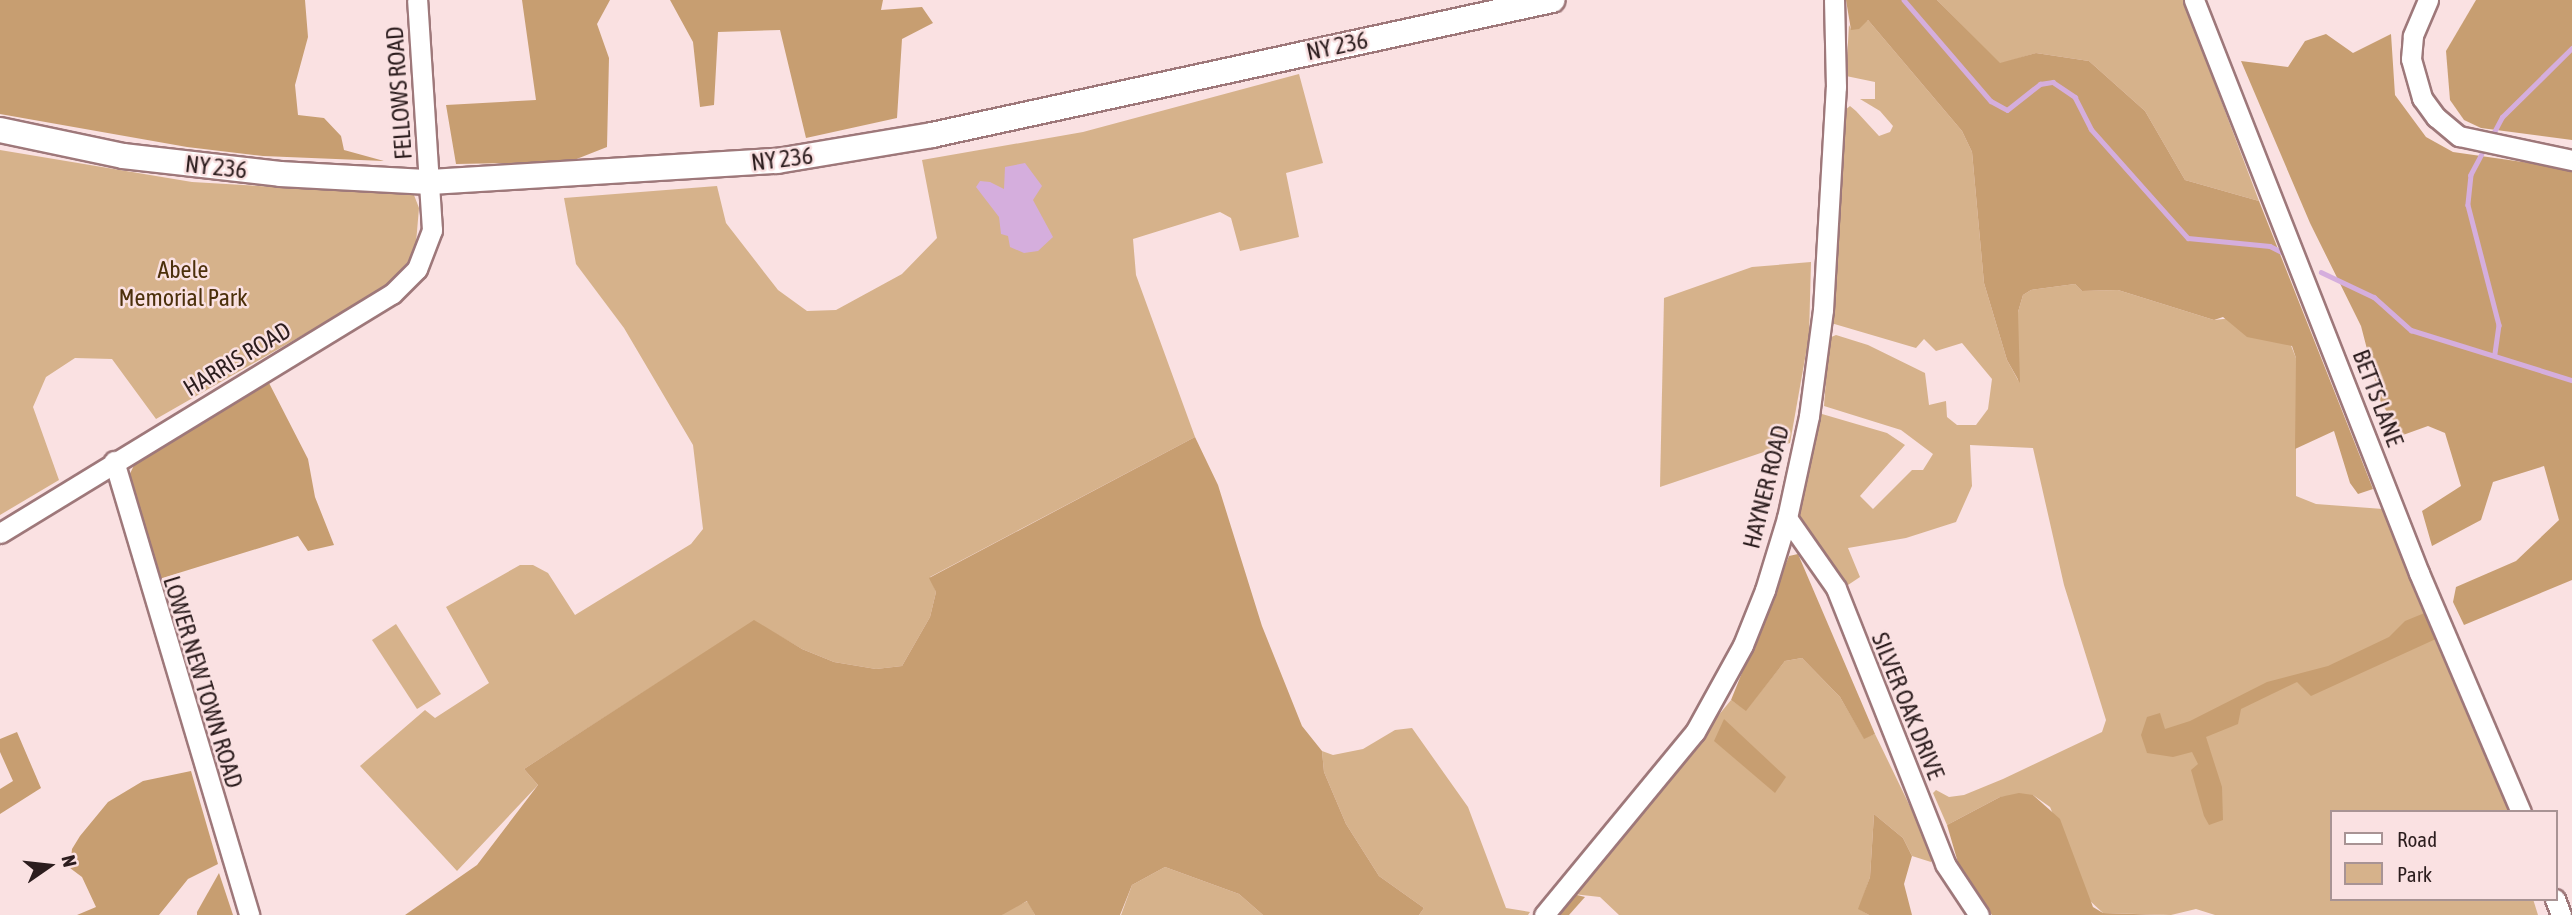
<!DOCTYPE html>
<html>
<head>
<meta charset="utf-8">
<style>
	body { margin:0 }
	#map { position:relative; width:2572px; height:915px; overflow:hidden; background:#fae1e2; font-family:"Asap Condensed",sans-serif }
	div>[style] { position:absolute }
	.green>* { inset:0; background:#d6b28b }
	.forest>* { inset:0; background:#c79e71 }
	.water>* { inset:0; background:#d5aedd }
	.stream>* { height:4.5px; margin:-2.25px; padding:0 2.25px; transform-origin:2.25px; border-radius:2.25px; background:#d5aedd }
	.roads { filter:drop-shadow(2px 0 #9e787a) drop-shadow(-2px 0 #9e787a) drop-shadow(0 2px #9e787a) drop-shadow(0 -2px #9e787a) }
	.minor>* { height:19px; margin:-9.5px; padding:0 9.5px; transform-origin:9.5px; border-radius:9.5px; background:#fff }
	.major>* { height:24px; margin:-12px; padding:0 12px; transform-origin:12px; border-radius:12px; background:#fff }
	span { translate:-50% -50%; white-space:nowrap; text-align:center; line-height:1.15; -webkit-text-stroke:5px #fae1e2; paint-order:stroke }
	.street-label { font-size:24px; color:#2c1d1e }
	.park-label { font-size:24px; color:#4c300b }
	.legend { position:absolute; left:2330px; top:810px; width:228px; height:91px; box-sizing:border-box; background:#fae1e2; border:2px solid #a89394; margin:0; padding:9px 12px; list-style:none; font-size:21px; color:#2c1d1e }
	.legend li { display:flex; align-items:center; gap:14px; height:35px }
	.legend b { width:35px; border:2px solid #a89394 }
	.north { position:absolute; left:14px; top:831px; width:70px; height:70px; -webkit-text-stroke:5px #fae1e2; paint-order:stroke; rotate:76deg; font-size:19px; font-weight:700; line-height:28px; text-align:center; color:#2c1d1e }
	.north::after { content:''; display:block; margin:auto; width:24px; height:32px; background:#2c1d1e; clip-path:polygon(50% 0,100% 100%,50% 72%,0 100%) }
</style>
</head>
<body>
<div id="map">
	<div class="green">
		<i style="clip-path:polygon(1937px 0,2183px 0,2259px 201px,2185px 180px,2145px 111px,2089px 61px,2036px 53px,2000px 64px)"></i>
		<i style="clip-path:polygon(1868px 20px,1962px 131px,1972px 152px,1984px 283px,2007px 360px,2018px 380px,2018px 312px,2023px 295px,2031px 290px,2075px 284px,2082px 291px,2118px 290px,2214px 320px,2278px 313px,2296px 358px,2296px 496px,2316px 504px,2383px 509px,2514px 812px,2332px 812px,2332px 899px,2533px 899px,2538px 915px,2215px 915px,2196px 909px,2171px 915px,2103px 913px,2088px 899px,2050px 807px,2033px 795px,2000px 797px,1947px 825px,1933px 793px,1936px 790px,1949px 797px,1964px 795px,2003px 779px,2102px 732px,2106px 720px,2064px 585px,2033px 448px,1970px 445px,1972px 486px,1956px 522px,1906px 538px,1848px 548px,1860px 577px,1848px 585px,1840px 585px,1802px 526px,1797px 506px,1816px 418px,1822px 414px,1887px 433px,1905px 445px,1860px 496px,1873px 509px,1912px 470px,1923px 470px,1933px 454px,1901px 430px,1824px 406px,1829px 338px,1836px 335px,1868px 345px,1925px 373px,1929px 405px,1946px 401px,1947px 417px,1957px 425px,1976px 425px,1988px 409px,1992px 379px,1962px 343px,1936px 351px,1924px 339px,1916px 348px,1831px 323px,1845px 110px,1850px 106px,1856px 111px,1879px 136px,1890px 132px,1893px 126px,1880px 111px,1860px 99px,1875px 99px,1875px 82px,1846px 76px,1849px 25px,1851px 29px)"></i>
		<i style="clip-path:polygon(1299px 74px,1323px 163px,1286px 173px,1299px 237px,1240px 251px,1231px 218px,1220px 212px,1133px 239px,1136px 275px,1195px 437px,930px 577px,936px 592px,930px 617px,902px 666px,876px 669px,834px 662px,802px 649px,754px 621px,524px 769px,538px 785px,457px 871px,360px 766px,425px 710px,435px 718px,489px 683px,446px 607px,520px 565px,533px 565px,548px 573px,575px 615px,691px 544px,703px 529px,693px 445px,624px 328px,576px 264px,564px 198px,717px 186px,726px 223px,778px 290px,807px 311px,836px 310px,902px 274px,937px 238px,922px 160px,1083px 132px)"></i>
		<i style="clip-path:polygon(0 150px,192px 182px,414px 195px,419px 208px,416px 243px,411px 258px,385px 288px,156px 419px,112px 359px,75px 358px,46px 377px,33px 407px,59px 480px,0 515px)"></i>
		<i style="clip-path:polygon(1811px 262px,1809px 336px,1790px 443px,1660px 487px,1664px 298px,1752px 267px)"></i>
		<i style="clip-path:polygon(396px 624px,441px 694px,417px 709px,372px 640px)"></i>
		<i style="clip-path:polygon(1802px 658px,1840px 697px,1864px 738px,1875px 734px,1935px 858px,1931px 862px,1912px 856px,1903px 838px,1874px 814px,1870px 877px,1859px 909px,1869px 915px,1619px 915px,1600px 897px,1573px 894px,1731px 700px,1746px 710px,1785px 661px)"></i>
		<i style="clip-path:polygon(1412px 728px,1468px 807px,1506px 908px,1530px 912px,1528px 915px,1419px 915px,1424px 908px,1379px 876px,1346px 824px,1324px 772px,1322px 751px,1333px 755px,1363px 749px,1395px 730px)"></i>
		<i style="clip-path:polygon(1165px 867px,1239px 894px,1263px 915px,1121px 915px,1132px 885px)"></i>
		<i style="clip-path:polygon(1028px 901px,1035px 915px,1002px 915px,1004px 911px)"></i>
	</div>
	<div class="forest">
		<i style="clip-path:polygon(0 0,305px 0,308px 37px,295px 85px,298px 115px,324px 118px,341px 136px,344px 150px,384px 161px,263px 156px,187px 147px,0 114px)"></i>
		<i style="clip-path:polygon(522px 0,610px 0,597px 24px,609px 58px,607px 147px,569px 162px,456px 164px,446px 105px,536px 100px)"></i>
		<i style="clip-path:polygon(670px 0,883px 0,881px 10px,922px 7px,933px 23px,902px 39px,897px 118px,806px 138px,780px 30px,718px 32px,714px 105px,700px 107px,693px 42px)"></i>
		<i style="clip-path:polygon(1846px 0,1937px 0,2000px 63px,2036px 53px,2089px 61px,2145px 111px,2185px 180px,2259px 201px,2373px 489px,2358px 494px,2350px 483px,2334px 431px,2295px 449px,2296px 358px,2292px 346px,2247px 337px,2223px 317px,2214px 320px,2118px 290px,2082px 291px,2075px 284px,2031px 290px,2023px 295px,2018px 312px,2020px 383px,2007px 360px,1984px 283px,1972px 152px,1962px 131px,1868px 20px,1859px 29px,1851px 30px)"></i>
		<i style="clip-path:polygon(2476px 0,2572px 0,2572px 140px,2481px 128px,2464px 120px,2450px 100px,2446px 51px)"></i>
		<i style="clip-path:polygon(2326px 34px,2353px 53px,2391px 34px,2395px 95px,2426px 137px,2453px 152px,2572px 169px,2572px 580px,2464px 625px,2453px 602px,2456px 587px,2516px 561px,2559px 520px,2544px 466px,2493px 482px,2481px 520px,2432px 546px,2422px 511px,2461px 486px,2445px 433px,2428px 426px,2403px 435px,2381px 403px,2361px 326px,2310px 223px,2241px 61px,2288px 67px,2305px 41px)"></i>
		<i style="clip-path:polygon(268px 381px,308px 459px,315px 497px,334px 545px,308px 551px,298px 536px,156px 580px,128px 478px,135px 463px)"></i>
		<i style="clip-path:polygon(1195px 437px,1218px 485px,1262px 626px,1302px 726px,1322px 751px,1324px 772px,1346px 824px,1379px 876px,1424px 908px,1419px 915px,1263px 915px,1239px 894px,1165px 867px,1132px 885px,1120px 915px,1035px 915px,1027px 901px,1002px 915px,405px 915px,477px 865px,538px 785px,524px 769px,754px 620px,802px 649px,834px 662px,876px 669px,902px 666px,930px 617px,936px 592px,929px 578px)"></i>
		<i style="clip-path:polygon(1798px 554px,1875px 734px,1864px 739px,1840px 697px,1802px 658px,1785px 661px,1746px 711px,1731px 700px,1789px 556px)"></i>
		<i style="clip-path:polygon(2427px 612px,2438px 638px,2311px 696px,2297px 682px,2241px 709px,2238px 724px,2206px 737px,2222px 787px,2223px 820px,2209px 825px,2204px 816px,2191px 770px,2198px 764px,2192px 752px,2173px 757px,2147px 753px,2141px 735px,2147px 717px,2160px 713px,2165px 729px,2190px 721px,2267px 682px,2328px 666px,2389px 637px,2405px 621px)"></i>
		<i style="clip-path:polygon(1724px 719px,1786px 777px,1775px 793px,1714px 741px)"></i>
		<i style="clip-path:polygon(17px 732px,41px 788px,0 814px,0 789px,13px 781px,0 752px,0 739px)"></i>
		<i style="clip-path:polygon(191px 771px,218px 864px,188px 879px,159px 915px,77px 915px,96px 907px,82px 877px,70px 868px,72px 849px,80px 836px,108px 802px,143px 781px)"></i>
		<i style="clip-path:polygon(2019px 793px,2033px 795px,2060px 819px,2093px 907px,2103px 913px,2164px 915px,1992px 915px,1961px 873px,1947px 825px,2000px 797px)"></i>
		<i style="clip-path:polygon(1874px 814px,1903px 838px,1912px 856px,1904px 884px,1912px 915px,1869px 915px,1858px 909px,1870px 877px)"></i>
		<i style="clip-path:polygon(219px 873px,233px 915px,197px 915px,197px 912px)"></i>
		<i style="clip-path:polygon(1573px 894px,1585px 897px,1569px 915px,1557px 915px)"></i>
	</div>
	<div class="water">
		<i style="clip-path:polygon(1025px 163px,1042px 186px,1033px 200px,1053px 237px,1038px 251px,1024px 253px,1010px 247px,1008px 236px,1001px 234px,999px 217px,976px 187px,980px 181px,990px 182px,1004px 189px,1005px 167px)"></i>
	</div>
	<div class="stream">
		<i style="left:1904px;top:0;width:133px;rotate:49.3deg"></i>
		<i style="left:1991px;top:101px;width:18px;rotate:29deg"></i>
		<i style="left:2007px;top:110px;width:42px;rotate:-38.2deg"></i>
		<i style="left:2040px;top:84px;width:13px;rotate:-9deg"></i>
		<i style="left:2053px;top:82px;width:27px;rotate:34deg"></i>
		<i style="left:2075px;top:97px;width:36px;rotate:63deg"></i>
		<i style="left:2091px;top:129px;width:146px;rotate:48.3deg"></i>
		<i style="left:2188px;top:238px;width:82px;rotate:5.6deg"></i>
		<i style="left:2270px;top:246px;width:16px;rotate:27deg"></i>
		<i style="left:2493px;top:134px;width:19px;rotate:-62deg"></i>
		<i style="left:2502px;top:117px;width:98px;rotate:-44.6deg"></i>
		<i style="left:2482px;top:154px;width:24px;rotate:118deg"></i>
		<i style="left:2471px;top:175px;width:30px;rotate:96deg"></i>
		<i style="left:2468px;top:205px;width:124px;rotate:75.5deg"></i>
		<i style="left:2499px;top:325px;width:30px;rotate:98deg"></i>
		<i style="left:2321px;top:272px;width:59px;rotate:25.3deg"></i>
		<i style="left:2374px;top:297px;width:50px;rotate:41.7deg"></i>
		<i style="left:2411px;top:330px;width:169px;rotate:17.3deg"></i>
	</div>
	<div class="roads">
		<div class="minor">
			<i style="left:2194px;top:0;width:616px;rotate:68.56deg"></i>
			<i style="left:2419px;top:573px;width:260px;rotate:66.9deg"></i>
			<i style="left:2428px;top:0;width:39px;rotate:113deg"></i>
			<i style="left:2413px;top:36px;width:23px;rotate:95deg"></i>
			<i style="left:2411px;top:59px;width:41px;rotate:74.2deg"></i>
			<i style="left:2422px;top:98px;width:24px;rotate:54deg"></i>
			<i style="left:2436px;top:117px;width:30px;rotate:40deg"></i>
			<i style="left:2459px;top:136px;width:116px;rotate:12deg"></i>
			<i style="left:114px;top:461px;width:474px;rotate:73.4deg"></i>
			<i style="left:1787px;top:518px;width:85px;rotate:55deg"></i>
			<i style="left:1836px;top:588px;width:297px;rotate:68.4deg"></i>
			<i style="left:1945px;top:864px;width:61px;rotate:56.3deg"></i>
			<i style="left:0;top:533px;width:459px;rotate:-31.4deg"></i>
			<i style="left:392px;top:294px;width:35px;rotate:-45deg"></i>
			<i style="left:417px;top:269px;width:42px;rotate:-69deg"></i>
			<i style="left:432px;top:230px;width:230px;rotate:-93.7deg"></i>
			<i style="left:2555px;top:899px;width:17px;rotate:69deg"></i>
			<i style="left:1544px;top:915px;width:237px;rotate:-50.5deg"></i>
			<i style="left:1695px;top:732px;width:99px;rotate:-61.1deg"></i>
			<i style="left:1743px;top:645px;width:59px;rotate:-68.2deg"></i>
			<i style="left:1765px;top:590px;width:75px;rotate:-73deg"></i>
			<i style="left:1787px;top:518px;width:104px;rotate:-77.8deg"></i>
			<i style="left:1809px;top:416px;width:107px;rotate:-82.5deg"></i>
			<i style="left:1823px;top:310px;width:223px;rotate:-86.7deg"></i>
			<i style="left:1836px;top:87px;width:87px;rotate:-91.3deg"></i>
		</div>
		<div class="major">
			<i style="left:0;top:130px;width:126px;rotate:11.9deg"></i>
			<i style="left:123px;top:156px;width:158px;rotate:6.5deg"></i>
			<i style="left:280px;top:174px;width:150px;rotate:3.1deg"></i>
			<i style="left:430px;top:182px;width:348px;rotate:-3.5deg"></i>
			<i style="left:777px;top:161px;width:157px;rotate:-9.5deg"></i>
			<i style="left:932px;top:135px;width:635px;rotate:-12.28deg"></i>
		</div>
	</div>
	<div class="street-label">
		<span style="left:1337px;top:46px;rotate:-12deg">NY 236</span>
		<span style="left:399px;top:93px;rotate:-94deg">FELLOWS ROAD</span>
		<span style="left:782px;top:159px;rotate:-7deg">NY 236</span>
		<span style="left:216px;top:167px;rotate:6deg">NY 236</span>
		<span style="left:237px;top:359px;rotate:-31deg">HARRIS ROAD</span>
		<span style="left:2378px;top:398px;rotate:69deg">BETTS LANE</span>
		<span style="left:1766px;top:487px;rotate:-76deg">HAYNER ROAD</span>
		<span style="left:203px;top:682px;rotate:73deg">LOWER NEW TOWN ROAD</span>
		<span style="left:1908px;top:706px;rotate:68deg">SILVER OAK DRIVE</span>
	</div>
	<div class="park-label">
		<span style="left:183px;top:284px">Abele<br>Memorial Park</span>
	</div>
	<ul class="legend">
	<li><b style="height:9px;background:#fff"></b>Road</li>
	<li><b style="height:19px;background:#d6b28b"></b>Park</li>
	</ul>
	<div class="north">N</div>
</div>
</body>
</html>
